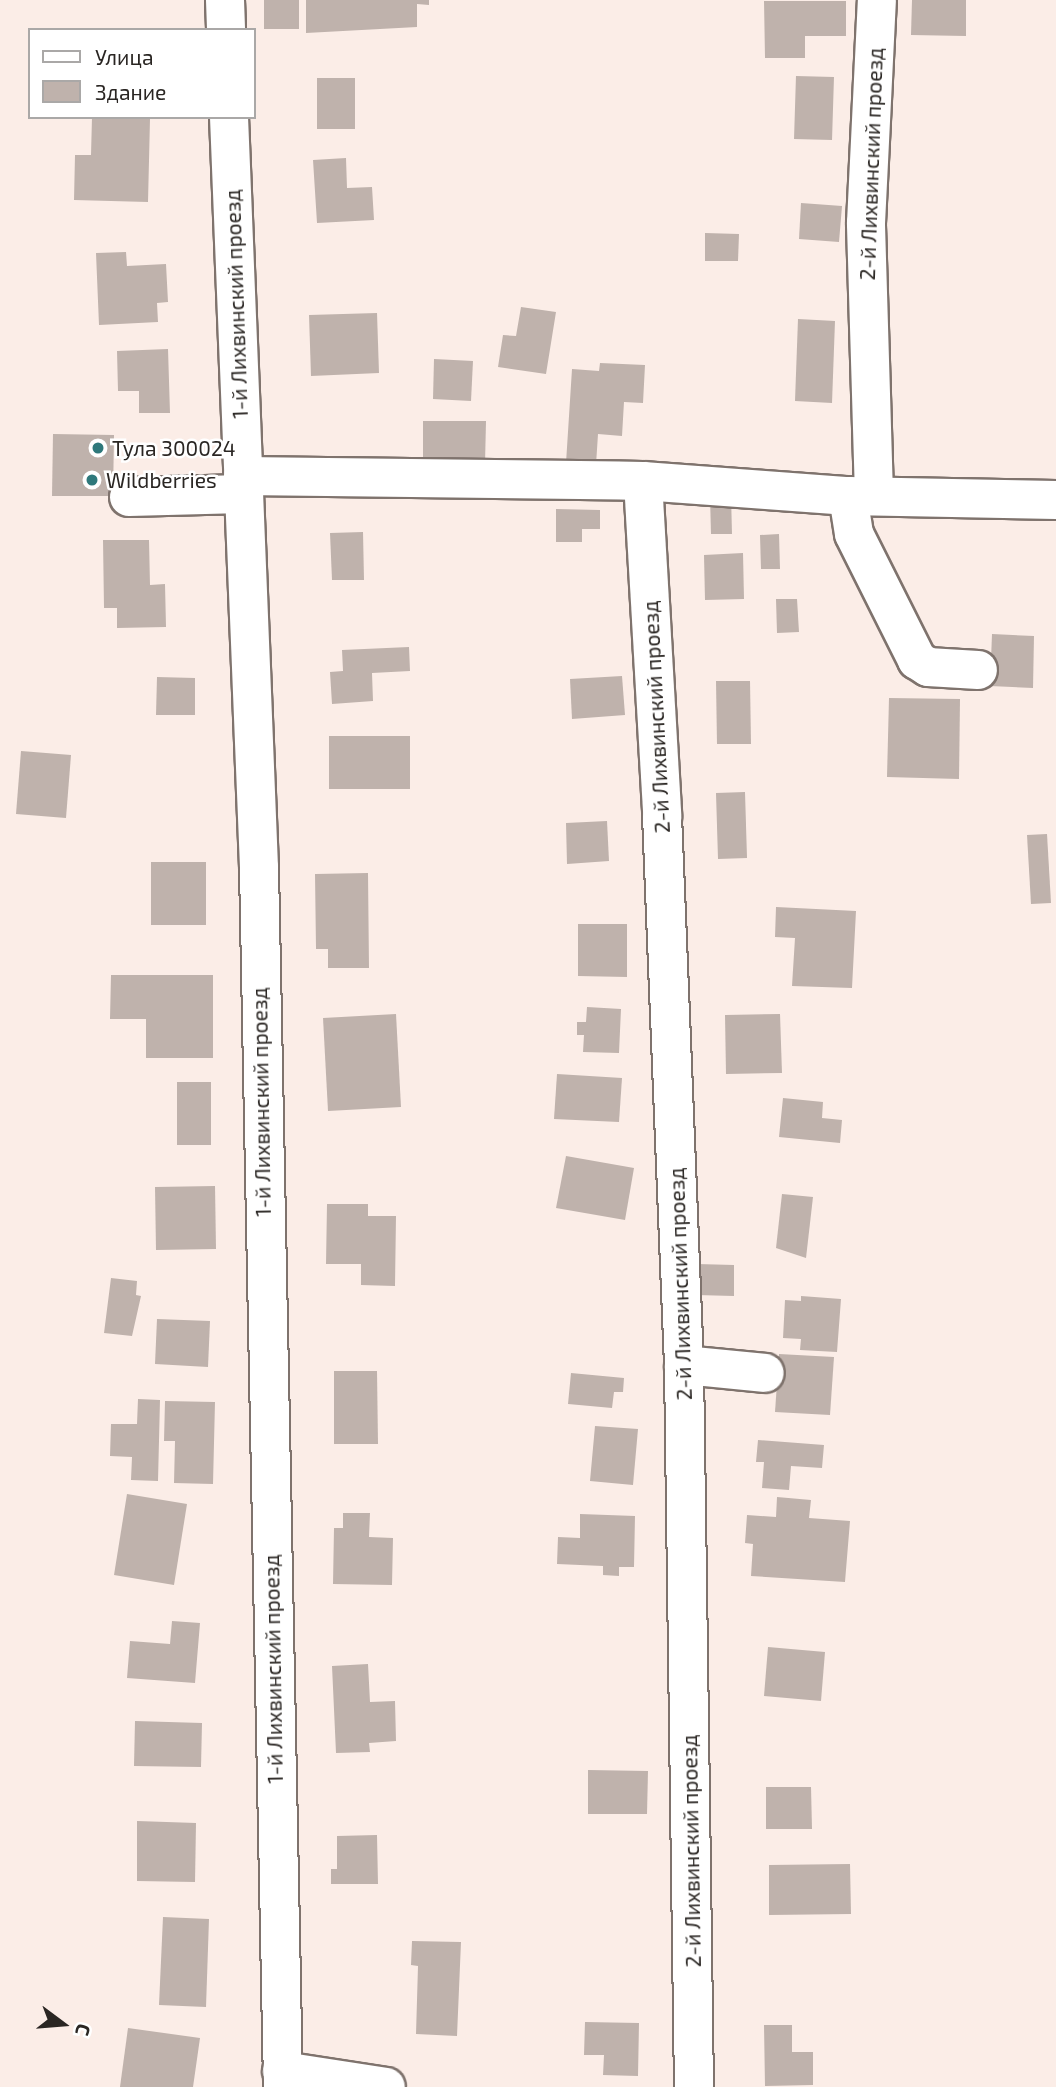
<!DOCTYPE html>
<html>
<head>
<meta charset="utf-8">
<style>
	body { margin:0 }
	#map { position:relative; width:1056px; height:2087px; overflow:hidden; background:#fbede7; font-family:"Exo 2",sans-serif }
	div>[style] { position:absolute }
	.building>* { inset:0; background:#bfb2ac }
	.roads { filter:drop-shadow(2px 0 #7f736d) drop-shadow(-2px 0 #7f736d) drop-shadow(0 2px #7f736d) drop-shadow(0 -2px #7f736d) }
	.minor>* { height:38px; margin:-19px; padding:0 19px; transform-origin:19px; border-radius:19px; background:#fff }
	.dots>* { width:19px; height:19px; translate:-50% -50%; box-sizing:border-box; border:4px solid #fff; border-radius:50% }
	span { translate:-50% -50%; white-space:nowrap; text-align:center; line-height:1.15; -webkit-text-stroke:5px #fff; paint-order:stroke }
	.street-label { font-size:21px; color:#2a2623 }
	.poi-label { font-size:21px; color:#2a2623 }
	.left { translate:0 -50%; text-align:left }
	.legend { position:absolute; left:28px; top:28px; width:228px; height:91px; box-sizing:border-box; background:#fff; border:2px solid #aaa8a7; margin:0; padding:9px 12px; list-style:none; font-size:21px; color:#2a2623 }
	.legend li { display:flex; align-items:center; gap:14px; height:35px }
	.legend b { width:35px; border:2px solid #aaa8a7 }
	.north { position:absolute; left:28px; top:1989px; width:70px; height:70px; -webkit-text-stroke:5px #fff; paint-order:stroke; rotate:106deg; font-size:19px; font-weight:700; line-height:28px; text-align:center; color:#2a2623 }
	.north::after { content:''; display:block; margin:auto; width:24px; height:32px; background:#2a2623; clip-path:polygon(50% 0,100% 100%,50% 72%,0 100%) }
</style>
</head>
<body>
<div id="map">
	<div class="building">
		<i style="clip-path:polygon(264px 0,299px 0,299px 29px,264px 29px)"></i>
		<i style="clip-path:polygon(306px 0,429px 0,429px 5px,417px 4px,417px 27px,306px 33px)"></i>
		<i style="clip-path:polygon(912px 0,966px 0,966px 36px,911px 35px)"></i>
		<i style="clip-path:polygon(764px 1px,846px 1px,846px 36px,805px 36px,805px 58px,765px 58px)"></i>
		<i style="clip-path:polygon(796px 76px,834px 77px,832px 140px,794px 139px)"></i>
		<i style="clip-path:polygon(317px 78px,355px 78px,355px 129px,317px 129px)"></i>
		<i style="clip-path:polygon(92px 117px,150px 119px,148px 202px,74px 200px,75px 155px,91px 155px)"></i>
		<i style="clip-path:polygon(346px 158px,347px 188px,372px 187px,374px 220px,317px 223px,313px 160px)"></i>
		<i style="clip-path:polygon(801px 203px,842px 206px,839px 242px,799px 239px)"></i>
		<i style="clip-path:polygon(705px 233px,739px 234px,738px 261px,705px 261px)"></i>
		<i style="clip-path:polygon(126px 252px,127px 266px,166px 264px,168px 302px,157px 303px,158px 322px,99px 325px,96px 253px)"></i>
		<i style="clip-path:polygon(521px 307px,556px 312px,546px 374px,498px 367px,503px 335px,516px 336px)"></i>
		<i style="clip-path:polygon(377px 313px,379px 373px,311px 376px,309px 315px)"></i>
		<i style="clip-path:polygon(798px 319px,835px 321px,832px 403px,795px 401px)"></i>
		<i style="clip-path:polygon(168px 349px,170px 413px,139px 413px,139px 391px,118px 391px,117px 351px)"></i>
		<i style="clip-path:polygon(434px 359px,473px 361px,471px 401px,433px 399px)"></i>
		<i style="clip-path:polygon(600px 363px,645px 365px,643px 403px,624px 402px,622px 436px,598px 434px,596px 465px,566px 463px,572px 369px,599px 371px)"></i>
		<i style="clip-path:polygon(423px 421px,486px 421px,485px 464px,423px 464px)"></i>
		<i style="clip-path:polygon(53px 434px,114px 435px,113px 496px,52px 496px)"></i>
		<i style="clip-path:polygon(731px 495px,732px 534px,711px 534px,710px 496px)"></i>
		<i style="clip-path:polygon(556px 509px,600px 510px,600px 529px,582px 529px,582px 542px,556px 542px)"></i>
		<i style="clip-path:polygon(363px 532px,364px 580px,332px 580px,330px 533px)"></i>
		<i style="clip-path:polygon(779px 534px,780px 569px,761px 569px,760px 535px)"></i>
		<i style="clip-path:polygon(103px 540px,149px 540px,150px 585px,165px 584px,166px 627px,117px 628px,117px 608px,104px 608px)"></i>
		<i style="clip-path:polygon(743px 553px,744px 599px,705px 600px,704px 555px)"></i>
		<i style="clip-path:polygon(776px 599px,797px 599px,799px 632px,777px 633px)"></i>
		<i style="clip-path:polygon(992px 634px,1034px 636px,1033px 688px,990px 686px)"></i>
		<i style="clip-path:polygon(409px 647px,410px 671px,372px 673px,373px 701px,332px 704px,330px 672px,343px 671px,342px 650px)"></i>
		<i style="clip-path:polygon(622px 676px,625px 715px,572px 719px,570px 679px)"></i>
		<i style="clip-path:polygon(157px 677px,195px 678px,195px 715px,156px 715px)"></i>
		<i style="clip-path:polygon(716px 681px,750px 681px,751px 744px,717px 744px)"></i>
		<i style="clip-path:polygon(889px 698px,960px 699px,959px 779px,887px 777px)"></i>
		<i style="clip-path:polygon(329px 736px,410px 736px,410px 789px,329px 789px)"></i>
		<i style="clip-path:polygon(21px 751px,71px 755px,66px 818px,16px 814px)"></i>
		<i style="clip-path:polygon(745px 792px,747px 858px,718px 859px,716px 793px)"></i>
		<i style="clip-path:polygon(607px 821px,609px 861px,567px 864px,566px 823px)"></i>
		<i style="clip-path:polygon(1047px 834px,1051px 903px,1031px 904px,1027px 835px)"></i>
		<i style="clip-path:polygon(151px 862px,206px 862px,206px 925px,151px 925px)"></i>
		<i style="clip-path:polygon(368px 873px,369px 968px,328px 968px,328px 949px,316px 949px,315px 874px)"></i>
		<i style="clip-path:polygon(776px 907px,856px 911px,852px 988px,792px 986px,795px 938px,775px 937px)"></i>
		<i style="clip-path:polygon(578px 924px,627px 924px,627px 977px,578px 976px)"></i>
		<i style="clip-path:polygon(111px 975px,213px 975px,213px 1058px,146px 1058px,146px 1019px,110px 1019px)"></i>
		<i style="clip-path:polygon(587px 1007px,621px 1009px,619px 1053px,583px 1052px,584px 1035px,577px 1035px,577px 1022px,586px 1022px)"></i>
		<i style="clip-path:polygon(396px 1014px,401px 1107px,328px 1111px,323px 1018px)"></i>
		<i style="clip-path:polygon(780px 1014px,782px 1073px,726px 1074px,725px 1015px)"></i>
		<i style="clip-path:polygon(557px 1074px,622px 1078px,619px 1122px,554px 1119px)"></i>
		<i style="clip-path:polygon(177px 1082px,211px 1082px,211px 1145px,177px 1145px)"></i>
		<i style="clip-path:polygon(783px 1098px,823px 1102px,822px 1118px,842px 1120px,840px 1143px,779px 1137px)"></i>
		<i style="clip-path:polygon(566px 1156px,634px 1168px,625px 1220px,556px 1208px)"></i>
		<i style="clip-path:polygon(215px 1186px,216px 1249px,156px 1250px,155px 1187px)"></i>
		<i style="clip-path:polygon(782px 1194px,813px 1197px,806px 1258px,776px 1248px)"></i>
		<i style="clip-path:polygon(327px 1204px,368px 1204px,368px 1216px,396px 1216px,395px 1286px,361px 1285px,361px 1264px,326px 1264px)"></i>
		<i style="clip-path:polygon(697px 1264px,734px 1265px,734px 1296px,696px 1295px)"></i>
		<i style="clip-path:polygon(111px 1278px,137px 1281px,136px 1295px,141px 1296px,132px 1336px,104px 1333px)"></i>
		<i style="clip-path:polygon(801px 1296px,841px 1299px,837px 1352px,800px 1350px,801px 1339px,783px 1338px,785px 1300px,801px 1301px)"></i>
		<i style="clip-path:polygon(157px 1319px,210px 1321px,208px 1367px,155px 1364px)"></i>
		<i style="clip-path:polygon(779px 1354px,834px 1357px,830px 1415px,775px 1412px)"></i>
		<i style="clip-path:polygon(334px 1371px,377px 1371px,378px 1444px,334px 1444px)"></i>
		<i style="clip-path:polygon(571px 1373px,624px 1378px,623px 1392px,614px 1392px,612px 1408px,568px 1404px)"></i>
		<i style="clip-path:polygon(138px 1399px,160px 1400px,158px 1481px,131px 1480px,132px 1457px,110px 1456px,111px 1424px,137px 1424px)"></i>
		<i style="clip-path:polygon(165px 1401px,215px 1402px,213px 1484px,174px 1483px,175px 1441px,164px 1441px)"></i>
		<i style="clip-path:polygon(595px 1426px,638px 1429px,633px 1485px,590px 1481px)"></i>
		<i style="clip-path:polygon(758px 1440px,824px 1445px,822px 1468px,791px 1466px,789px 1490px,762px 1488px,764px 1462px,756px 1462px)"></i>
		<i style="clip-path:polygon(127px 1494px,187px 1504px,174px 1585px,114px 1575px)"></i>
		<i style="clip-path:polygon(777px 1497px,811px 1500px,809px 1518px,850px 1521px,845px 1582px,751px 1576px,753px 1544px,745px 1543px,747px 1515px,776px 1517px)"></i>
		<i style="clip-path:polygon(343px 1513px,370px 1513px,369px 1537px,393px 1538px,392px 1585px,333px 1584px,334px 1528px,343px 1528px)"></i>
		<i style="clip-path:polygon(580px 1514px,635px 1516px,634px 1567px,619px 1567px,619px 1576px,603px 1575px,603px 1566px,557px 1564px,558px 1537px,580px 1538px)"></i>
		<i style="clip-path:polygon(172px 1621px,200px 1623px,195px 1683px,127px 1678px,130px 1641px,170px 1644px)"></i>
		<i style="clip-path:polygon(768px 1647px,825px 1652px,821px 1701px,764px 1696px)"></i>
		<i style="clip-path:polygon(368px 1664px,370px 1702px,395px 1701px,396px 1741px,369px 1743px,370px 1752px,336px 1753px,332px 1666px)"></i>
		<i style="clip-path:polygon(135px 1721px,202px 1723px,201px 1767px,134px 1766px)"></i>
		<i style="clip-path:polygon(588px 1770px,648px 1771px,647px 1814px,588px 1814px)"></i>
		<i style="clip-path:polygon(766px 1787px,811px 1787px,812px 1829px,766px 1829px)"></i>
		<i style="clip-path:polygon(137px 1821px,196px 1823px,195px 1882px,137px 1881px)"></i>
		<i style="clip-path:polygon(377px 1835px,378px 1884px,331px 1884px,331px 1869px,337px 1869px,337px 1836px)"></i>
		<i style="clip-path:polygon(850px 1864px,851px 1914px,769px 1915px,769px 1865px)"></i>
		<i style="clip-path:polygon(163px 1917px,209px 1919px,206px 2007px,159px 2005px)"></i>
		<i style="clip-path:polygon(412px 1941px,461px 1942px,457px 2036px,416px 2034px,418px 1966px,411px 1965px)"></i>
		<i style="clip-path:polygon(585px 2022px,639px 2023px,638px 2076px,603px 2075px,604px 2055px,584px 2055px)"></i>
		<i style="clip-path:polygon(764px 2025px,792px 2025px,792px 2052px,813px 2052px,813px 2085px,765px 2086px)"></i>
		<i style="clip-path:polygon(128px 2028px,200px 2038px,193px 2087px,120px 2087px)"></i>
	</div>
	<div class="roads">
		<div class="minor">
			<i style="left:225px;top:0;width:30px;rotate:88deg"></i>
			<i style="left:229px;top:117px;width:752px;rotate:87.71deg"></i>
			<i style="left:259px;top:868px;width:1219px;rotate:88.87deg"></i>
			<i style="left:243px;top:476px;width:400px;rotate:0.7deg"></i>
			<i style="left:643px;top:481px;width:206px;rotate:4.2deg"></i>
			<i style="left:848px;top:496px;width:208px;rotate:1.1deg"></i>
			<i style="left:643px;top:481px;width:335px;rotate:86.7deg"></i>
			<i style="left:662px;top:815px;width:550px;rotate:87.71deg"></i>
			<i style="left:684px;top:1365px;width:722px;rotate:89.21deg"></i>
			<i style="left:874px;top:495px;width:272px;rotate:-91.7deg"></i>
			<i style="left:866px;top:223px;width:223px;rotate:-87.2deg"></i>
			<i style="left:848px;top:496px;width:38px;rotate:81deg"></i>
			<i style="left:854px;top:534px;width:141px;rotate:63.4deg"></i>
			<i style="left:917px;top:660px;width:13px;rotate:32deg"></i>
			<i style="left:928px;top:667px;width:50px;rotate:3.4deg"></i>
			<i style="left:129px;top:497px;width:114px;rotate:-1.5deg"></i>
			<i style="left:684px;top:1365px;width:81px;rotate:5.6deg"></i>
			<i style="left:282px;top:2071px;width:105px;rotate:8.7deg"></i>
		</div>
	</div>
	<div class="dots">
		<i style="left:98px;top:448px;background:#2e787b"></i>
		<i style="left:92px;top:480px;background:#2e787b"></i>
	</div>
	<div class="street-label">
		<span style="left:871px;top:164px;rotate:-88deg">2-й Лихвинский проезд</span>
		<span style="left:236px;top:304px;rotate:-92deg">1-й Лихвинский проезд</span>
		<span style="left:656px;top:717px;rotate:-93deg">2-й Лихвинский проезд</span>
		<span style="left:261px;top:1102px;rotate:-91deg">1-й Лихвинский проезд</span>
		<span style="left:680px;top:1284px;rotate:-92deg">2-й Лихвинский проезд</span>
		<span style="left:273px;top:1669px;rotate:-91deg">1-й Лихвинский проезд</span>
		<span style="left:691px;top:1851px;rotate:-91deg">2-й Лихвинский проезд</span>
	</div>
	<div class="poi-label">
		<span class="left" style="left:112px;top:448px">Тула 300024</span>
		<span class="left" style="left:106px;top:480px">Wildberries</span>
	</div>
	<ul class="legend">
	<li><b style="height:9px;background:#fff"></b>Улица</li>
	<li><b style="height:19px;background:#bfb2ac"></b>Здание</li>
	</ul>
	<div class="north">С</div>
</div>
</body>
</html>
